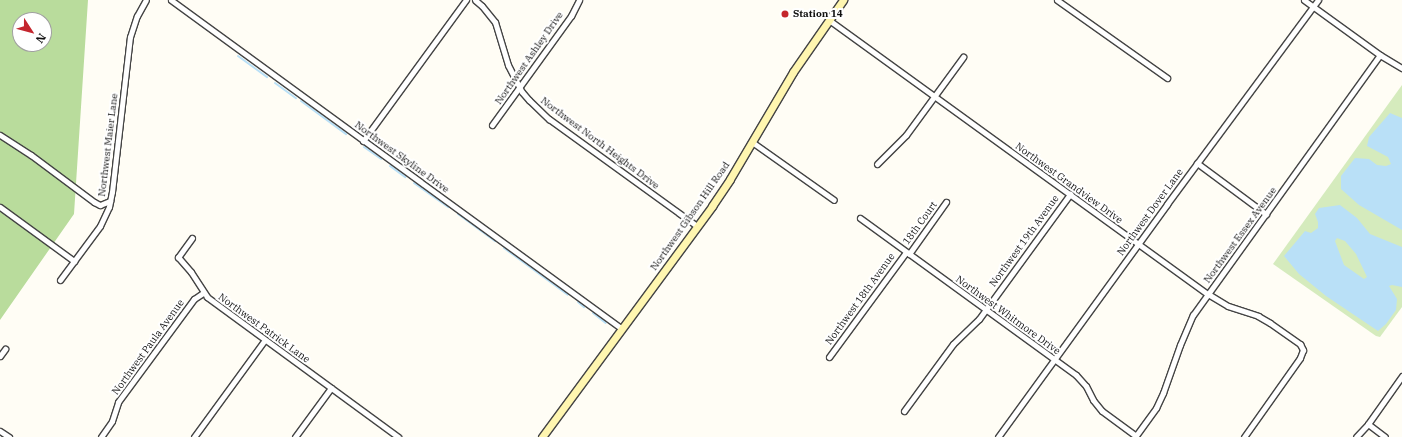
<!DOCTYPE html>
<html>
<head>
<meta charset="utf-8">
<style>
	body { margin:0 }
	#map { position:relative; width:1402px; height:437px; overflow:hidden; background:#fffdf5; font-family:"IBM Plex Serif",serif }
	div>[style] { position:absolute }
	.green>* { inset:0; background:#d5ebbd }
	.forest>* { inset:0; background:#b9dc9c }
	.water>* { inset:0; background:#b9e0f7 }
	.stream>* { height:2px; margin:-1px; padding:0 1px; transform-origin:1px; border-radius:1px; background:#b9e0f7 }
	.roads { filter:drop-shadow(1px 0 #444) drop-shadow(-1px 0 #444) drop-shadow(0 1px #444) drop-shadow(0 -1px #444) }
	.street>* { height:5px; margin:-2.5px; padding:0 2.5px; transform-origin:2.5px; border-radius:2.5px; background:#fff }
	.secondary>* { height:7px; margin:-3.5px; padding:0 3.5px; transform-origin:3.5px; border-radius:3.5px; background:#fff6b0 }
	.dots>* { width:11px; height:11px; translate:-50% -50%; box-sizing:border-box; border:2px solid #fff; border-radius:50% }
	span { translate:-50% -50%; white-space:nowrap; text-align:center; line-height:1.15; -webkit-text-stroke:4px #fff; paint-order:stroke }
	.poi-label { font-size:10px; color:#111; font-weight:700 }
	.left { translate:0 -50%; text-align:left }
	.street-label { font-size:10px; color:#111 }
	.north { position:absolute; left:12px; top:12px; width:40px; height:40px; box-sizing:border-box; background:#fff; border:1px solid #a0a0a0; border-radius:50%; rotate:126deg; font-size:11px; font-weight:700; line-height:16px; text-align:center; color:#111 }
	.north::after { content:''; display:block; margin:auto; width:14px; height:18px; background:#c4262e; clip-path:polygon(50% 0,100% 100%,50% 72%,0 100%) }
</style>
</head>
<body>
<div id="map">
	<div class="green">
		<i style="clip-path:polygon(1402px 85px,1402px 307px,1380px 337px,1376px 336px,1273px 264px)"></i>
	</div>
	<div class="forest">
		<i style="clip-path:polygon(evenodd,0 0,88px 0,74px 214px,0 320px,0 0,20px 20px,44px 20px,44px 44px,20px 44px,20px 20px)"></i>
	</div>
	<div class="water">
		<i style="clip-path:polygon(1390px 113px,1402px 118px,1402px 230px,1359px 205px,1341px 189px,1341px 176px,1355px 158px,1369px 159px,1377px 165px,1386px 166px,1391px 164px,1388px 157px,1367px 146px,1369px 137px)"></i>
		<i style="clip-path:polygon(evenodd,1340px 205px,1357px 218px,1370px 234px,1402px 247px,1402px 287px,1392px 285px,1389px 286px,1397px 299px,1396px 310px,1386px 324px,1378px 331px,1326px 296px,1299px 274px,1284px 256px,1305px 231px,1311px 233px,1318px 228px,1318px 222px,1315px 214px,1319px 208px,1340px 205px,1337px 238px,1345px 241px,1356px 254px,1367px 277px,1364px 279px,1344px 265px,1335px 241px,1337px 238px)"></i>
	</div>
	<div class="stream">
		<i style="left:238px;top:56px;width:36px;rotate:36deg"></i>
		<i style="left:275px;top:83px;width:26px;rotate:36deg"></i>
		<i style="left:301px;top:101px;width:56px;rotate:36.3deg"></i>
		<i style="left:364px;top:147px;width:21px;rotate:35deg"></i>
		<i style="left:390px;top:166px;width:19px;rotate:36deg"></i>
		<i style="left:414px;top:183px;width:42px;rotate:35.2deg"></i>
		<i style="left:458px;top:214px;width:46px;rotate:36.1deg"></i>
		<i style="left:504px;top:248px;width:79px;rotate:36.3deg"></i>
		<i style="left:578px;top:302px;width:8px;rotate:40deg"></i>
		<i style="left:593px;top:313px;width:16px;rotate:38deg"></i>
	</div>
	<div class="roads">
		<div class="street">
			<i style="left:171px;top:0;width:558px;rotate:36.11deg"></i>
			<i style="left:475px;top:0;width:9px;rotate:41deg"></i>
			<i style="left:482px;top:6px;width:21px;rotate:51deg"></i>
			<i style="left:495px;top:22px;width:45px;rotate:73.2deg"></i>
			<i style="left:508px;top:65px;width:30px;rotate:63deg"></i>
			<i style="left:522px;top:92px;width:11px;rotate:49deg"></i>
			<i style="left:529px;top:100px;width:28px;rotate:44deg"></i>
			<i style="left:549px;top:119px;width:183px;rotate:35.9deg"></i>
			<i style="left:1057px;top:0;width:135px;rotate:35.3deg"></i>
			<i style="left:1304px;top:0;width:94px;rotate:35.9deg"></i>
			<i style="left:1380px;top:55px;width:26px;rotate:31deg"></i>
			<i style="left:829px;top:20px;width:468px;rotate:35.9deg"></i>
			<i style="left:1208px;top:294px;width:23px;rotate:31deg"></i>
			<i style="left:1228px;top:306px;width:32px;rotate:18deg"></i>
			<i style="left:1258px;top:316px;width:14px;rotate:30deg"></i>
			<i style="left:1270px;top:323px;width:37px;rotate:35deg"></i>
			<i style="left:1300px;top:344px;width:7px;rotate:63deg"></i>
			<i style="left:1303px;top:350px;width:9px;rotate:111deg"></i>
			<i style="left:1300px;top:358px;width:97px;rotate:125.3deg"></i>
			<i style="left:492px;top:125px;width:135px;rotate:-54.1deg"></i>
			<i style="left:571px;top:16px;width:18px;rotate:-63deg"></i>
			<i style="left:0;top:135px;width:37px;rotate:33deg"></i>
			<i style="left:31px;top:155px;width:79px;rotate:36.7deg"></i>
			<i style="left:94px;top:202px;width:7px;rotate:27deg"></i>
			<i style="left:100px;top:205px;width:11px;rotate:-22deg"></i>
			<i style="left:363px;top:141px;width:175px;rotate:-53.9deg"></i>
			<i style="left:752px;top:142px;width:100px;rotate:35.3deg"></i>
			<i style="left:1197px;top:163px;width:86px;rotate:36.5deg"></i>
			<i style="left:877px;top:164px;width:41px;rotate:-45deg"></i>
			<i style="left:906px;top:135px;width:97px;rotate:-53.8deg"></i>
			<i style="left:0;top:207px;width:92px;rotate:36.1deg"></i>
			<i style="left:860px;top:218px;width:267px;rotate:36deg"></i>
			<i style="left:1076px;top:375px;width:15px;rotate:48deg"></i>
			<i style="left:1086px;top:386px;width:16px;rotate:63deg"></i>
			<i style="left:1093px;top:400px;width:14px;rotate:51deg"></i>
			<i style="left:1102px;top:411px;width:42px;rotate:36.3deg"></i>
			<i style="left:192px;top:238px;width:24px;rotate:126deg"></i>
			<i style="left:178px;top:257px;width:20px;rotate:49deg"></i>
			<i style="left:191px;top:272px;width:30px;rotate:57deg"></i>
			<i style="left:207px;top:297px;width:237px;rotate:36.2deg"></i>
			<i style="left:909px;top:254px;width:64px;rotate:-54.6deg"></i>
			<i style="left:60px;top:280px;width:67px;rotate:-53.5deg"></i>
			<i style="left:100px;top:226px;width:21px;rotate:-65deg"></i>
			<i style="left:109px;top:207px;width:15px;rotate:-79deg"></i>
			<i style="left:112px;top:192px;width:156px;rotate:-83.4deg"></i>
			<i style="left:130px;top:37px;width:22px;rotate:-72deg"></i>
			<i style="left:137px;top:16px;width:18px;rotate:-61deg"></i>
			<i style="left:0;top:356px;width:9px;rotate:-54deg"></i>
			<i style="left:829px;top:357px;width:130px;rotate:-53.7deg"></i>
			<i style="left:904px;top:411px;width:83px;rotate:-53.8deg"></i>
			<i style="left:953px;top:344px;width:36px;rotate:-44deg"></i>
			<i style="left:979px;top:319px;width:155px;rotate:-53.9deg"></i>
			<i style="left:1368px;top:424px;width:21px;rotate:37deg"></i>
			<i style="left:0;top:431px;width:11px;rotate:34deg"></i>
			<i style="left:101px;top:437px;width:19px;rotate:-55deg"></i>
			<i style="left:112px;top:421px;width:20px;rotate:-72deg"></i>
			<i style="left:118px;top:402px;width:128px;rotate:-53.6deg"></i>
			<i style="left:194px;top:299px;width:11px;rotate:-34deg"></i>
			<i style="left:194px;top:437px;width:119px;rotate:-53.9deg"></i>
			<i style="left:295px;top:437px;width:61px;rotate:-53.7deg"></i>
			<i style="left:998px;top:437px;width:288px;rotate:-54deg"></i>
			<i style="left:1167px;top:204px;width:254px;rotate:-53.5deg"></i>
			<i style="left:1135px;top:437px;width:36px;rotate:-54deg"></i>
			<i style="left:1156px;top:408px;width:17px;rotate:-65deg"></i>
			<i style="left:1163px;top:393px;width:51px;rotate:-70.5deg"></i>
			<i style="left:1180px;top:345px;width:33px;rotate:-67deg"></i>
			<i style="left:1193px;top:315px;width:320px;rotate:-54.3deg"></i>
			<i style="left:1356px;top:437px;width:18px;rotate:-47deg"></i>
			<i style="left:1368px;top:424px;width:59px;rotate:-54.7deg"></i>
		</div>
		<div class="secondary">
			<i style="left:542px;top:437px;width:287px;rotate:-53.6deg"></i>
			<i style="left:712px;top:206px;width:32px;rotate:-56deg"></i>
			<i style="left:730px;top:179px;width:124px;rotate:-59.5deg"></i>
			<i style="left:793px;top:72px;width:88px;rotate:-55.2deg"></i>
		</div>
	</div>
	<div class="dots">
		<i style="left:785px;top:14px;background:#c4262e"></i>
	</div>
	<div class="poi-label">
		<span class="left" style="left:793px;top:14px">Station 14</span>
	</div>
	<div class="street-label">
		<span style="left:529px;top:58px;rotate:-55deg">Northwest Ashley Drive</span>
		<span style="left:600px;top:143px;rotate:37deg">Northwest North Heights Drive</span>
		<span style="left:108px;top:145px;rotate:-83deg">Northwest Maier Lane</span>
		<span style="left:402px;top:157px;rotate:36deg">Northwest Skyline Drive</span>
		<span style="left:1069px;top:183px;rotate:36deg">Northwest Grandview Drive</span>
		<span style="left:1150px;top:212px;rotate:-54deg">Northwest Dover Lane</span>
		<span style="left:690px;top:216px;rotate:-55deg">Northwest Gibson Hill Road</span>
		<span style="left:920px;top:223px;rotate:-54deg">18th Court</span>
		<span style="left:1240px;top:235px;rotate:-54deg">Northwest Essex Avenue</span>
		<span style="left:1024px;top:241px;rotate:-54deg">Northwest 19th Avenue</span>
		<span style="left:860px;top:299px;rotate:-54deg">Northwest 18th Avenue</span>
		<span style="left:1008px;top:315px;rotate:36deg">Northwest Whitmore Drive</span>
		<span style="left:264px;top:328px;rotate:36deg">Northwest Patrick Lane</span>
		<span style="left:148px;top:347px;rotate:-54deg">Northwest Paula Avenue</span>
	</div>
	<div class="north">N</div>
</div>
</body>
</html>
